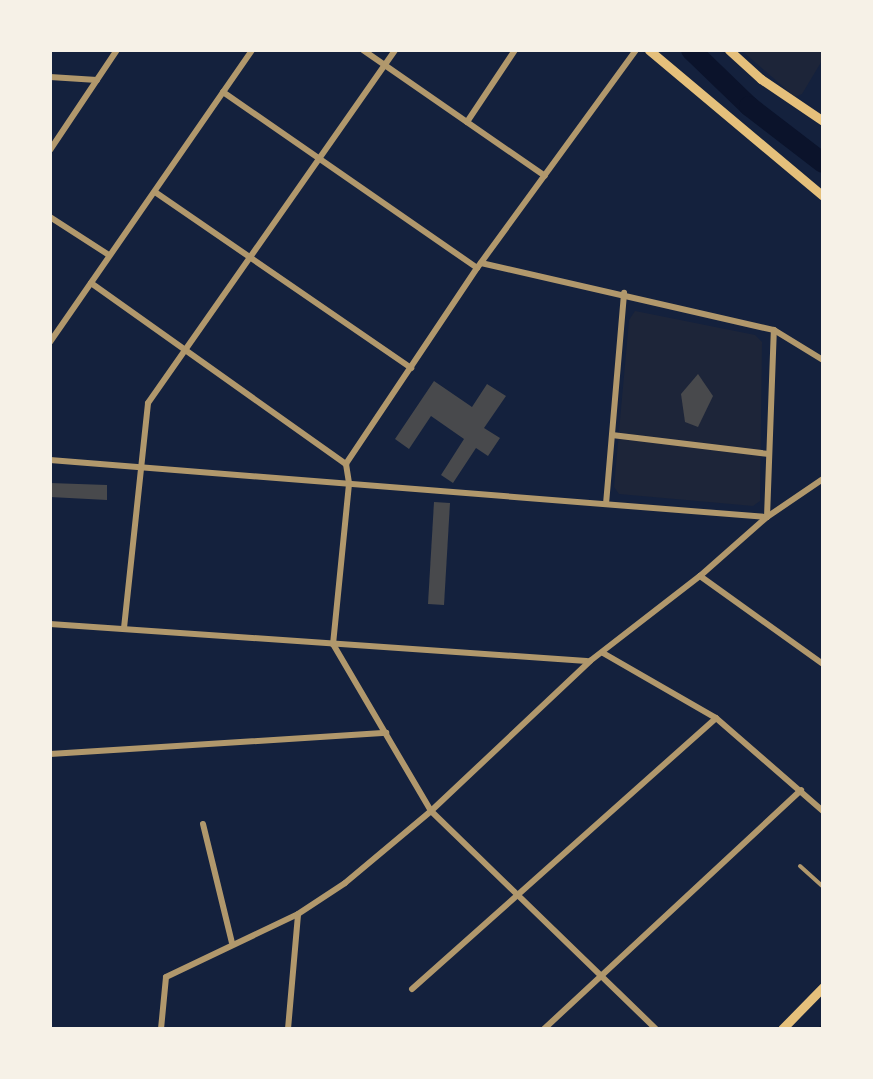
<!DOCTYPE html>
<html>
<head>
<meta charset="utf-8">
<style>
	body { margin:0 }
	#map { position:relative; width:873px; height:1079px; overflow:hidden; background:#14213d; font-family:"Golos Text",sans-serif }
	div>[style] { position:absolute }
	.green>* { inset:0; background:#1d2539 }
	.stream>* { height:4px; margin:-2px; padding:0 2px; transform-origin:2px; border-radius:2px; background:#0b132b }
	.river>* { height:20px; margin:-10px; padding:0 10px; transform-origin:10px; border-radius:10px; background:#0b132b }
	.building>* { inset:0; background:#48494c }
	.service>* { height:4px; margin:-2px; padding:0 2px; transform-origin:2px; border-radius:2px; background:#b1986c }
	.minor>* { height:6px; margin:-3px; padding:0 3px; transform-origin:3px; border-radius:3px; background:#b1986c }
	.secondary>* { height:9px; margin:-4.5px; padding:0 4.5px; transform-origin:4.5px; border-radius:4.5px; background:#e5c07b }
	span { translate:-50% -50%; white-space:nowrap; text-align:center; line-height:1.15; -webkit-text-stroke:10px #f6f1e7; paint-order:stroke }
	.frame { position:absolute; inset:0; border:52px solid #f6f1e7; pointer-events:none }
</style>
</head>
<body>
<div id="map">
	<div class="green">
		<i style="clip-path:polygon(741px 50px,823px 50px,823px 59px,802px 94px,795px 97px)"></i>
		<i style="clip-path:polygon(635px 311px,755px 335px,762px 342px,760px 501px,753px 506px,619px 494px,614px 487px,629px 320px)"></i>
	</div>
	<div class="stream">
		<i style="left:820px;top:1029px;width:4px;rotate:-45deg"></i>
	</div>
	<div class="river">
		<i style="left:691px;top:50px;width:81px;rotate:44deg"></i>
		<i style="left:749px;top:106px;width:93px;rotate:37.6deg"></i>
	</div>
	<div class="building">
		<i style="clip-path:polygon(698px 374px,713px 396px,698px 427px,685px 422px,681px 394px)"></i>
		<i style="clip-path:polygon(434px 381px,472px 407px,487px 384px,506px 396px,484px 428px,500px 438px,488px 456px,476px 448px,453px 483px,441px 475px,464px 439px,431px 416px,409px 449px,395px 439px)"></i>
		<i style="clip-path:polygon(50px 483px,107px 485px,107px 500px,50px 497px)"></i>
		<i style="clip-path:polygon(434px 502px,450px 503px,444px 605px,428px 604px)"></i>
	</div>
	<div class="service">
		<i style="left:50px;top:552px;width:42px;rotate:90deg"></i>
		<i style="left:800px;top:866px;width:31px;rotate:42deg"></i>
	</div>
	<div class="minor">
		<i style="left:363px;top:50px;width:221px;rotate:34.7deg"></i>
		<i style="left:636px;top:50px;width:270px;rotate:126.1deg"></i>
		<i style="left:477px;top:268px;width:236px;rotate:123.8deg"></i>
		<i style="left:346px;top:464px;width:20px;rotate:81deg"></i>
		<i style="left:349px;top:484px;width:161px;rotate:95.7deg"></i>
		<i style="left:333px;top:644px;width:194px;rotate:59.6deg"></i>
		<i style="left:431px;top:811px;width:313px;rotate:44.1deg"></i>
		<i style="left:50px;top:77px;width:47px;rotate:3.7deg"></i>
		<i style="left:223px;top:92px;width:309px;rotate:34.7deg"></i>
		<i style="left:467px;top:122px;width:87px;rotate:-56.3deg"></i>
		<i style="left:50px;top:150px;width:120px;rotate:-56.2deg"></i>
		<i style="left:155px;top:192px;width:311px;rotate:34.5deg"></i>
		<i style="left:50px;top:217px;width:70px;rotate:32.8deg"></i>
		<i style="left:481px;top:263px;width:301px;rotate:12.9deg"></i>
		<i style="left:774px;top:330px;width:57px;rotate:31.5deg"></i>
		<i style="left:91px;top:283px;width:313px;rotate:35.4deg"></i>
		<i style="left:50px;top:342px;width:355px;rotate:-55.3deg"></i>
		<i style="left:612px;top:435px;width:158px;rotate:6.9deg"></i>
		<i style="left:50px;top:460px;width:719px;rotate:4.55deg"></i>
		<i style="left:767px;top:517px;width:187px;rotate:-87.9deg"></i>
		<i style="left:606px;top:504px;width:212px;rotate:-85.1deg"></i>
		<i style="left:700px;top:576px;width:151px;rotate:35.6deg"></i>
		<i style="left:50px;top:624px;width:538px;rotate:3.94deg"></i>
		<i style="left:124px;top:628px;width:226px;rotate:-83.9deg"></i>
		<i style="left:148px;top:403px;width:431px;rotate:-55deg"></i>
		<i style="left:603px;top:653px;width:130px;rotate:29.9deg"></i>
		<i style="left:716px;top:718px;width:142px;rotate:41deg"></i>
		<i style="left:50px;top:754px;width:337px;rotate:-3.6deg"></i>
		<i style="left:203px;top:824px;width:122px;rotate:76.3deg"></i>
		<i style="left:412px;top:989px;width:407px;rotate:-41.7deg"></i>
		<i style="left:161px;top:1029px;width:52px;rotate:-84.5deg"></i>
		<i style="left:166px;top:977px;width:146px;rotate:-25.5deg"></i>
		<i style="left:298px;top:914px;width:56px;rotate:-33.4deg"></i>
		<i style="left:345px;top:883px;width:112px;rotate:-39.9deg"></i>
		<i style="left:431px;top:811px;width:219px;rotate:-43.3deg"></i>
		<i style="left:590px;top:661px;width:139px;rotate:-37.7deg"></i>
		<i style="left:700px;top:576px;width:89px;rotate:-41.4deg"></i>
		<i style="left:767px;top:517px;width:68px;rotate:-34.2deg"></i>
		<i style="left:288px;top:1029px;width:115px;rotate:-85deg"></i>
		<i style="left:544px;top:1029px;width:351px;rotate:-42.9deg"></i>
	</div>
	<div class="secondary">
		<i style="left:649px;top:50px;width:227px;rotate:40deg"></i>
		<i style="left:729px;top:50px;width:43px;rotate:42.2deg"></i>
		<i style="left:761px;top:79px;width:75px;rotate:34.1deg"></i>
		<i style="left:782px;top:1029px;width:59px;rotate:-45.7deg"></i>
	</div>
	<div class="frame"></div>
</div>
</body>
</html>
